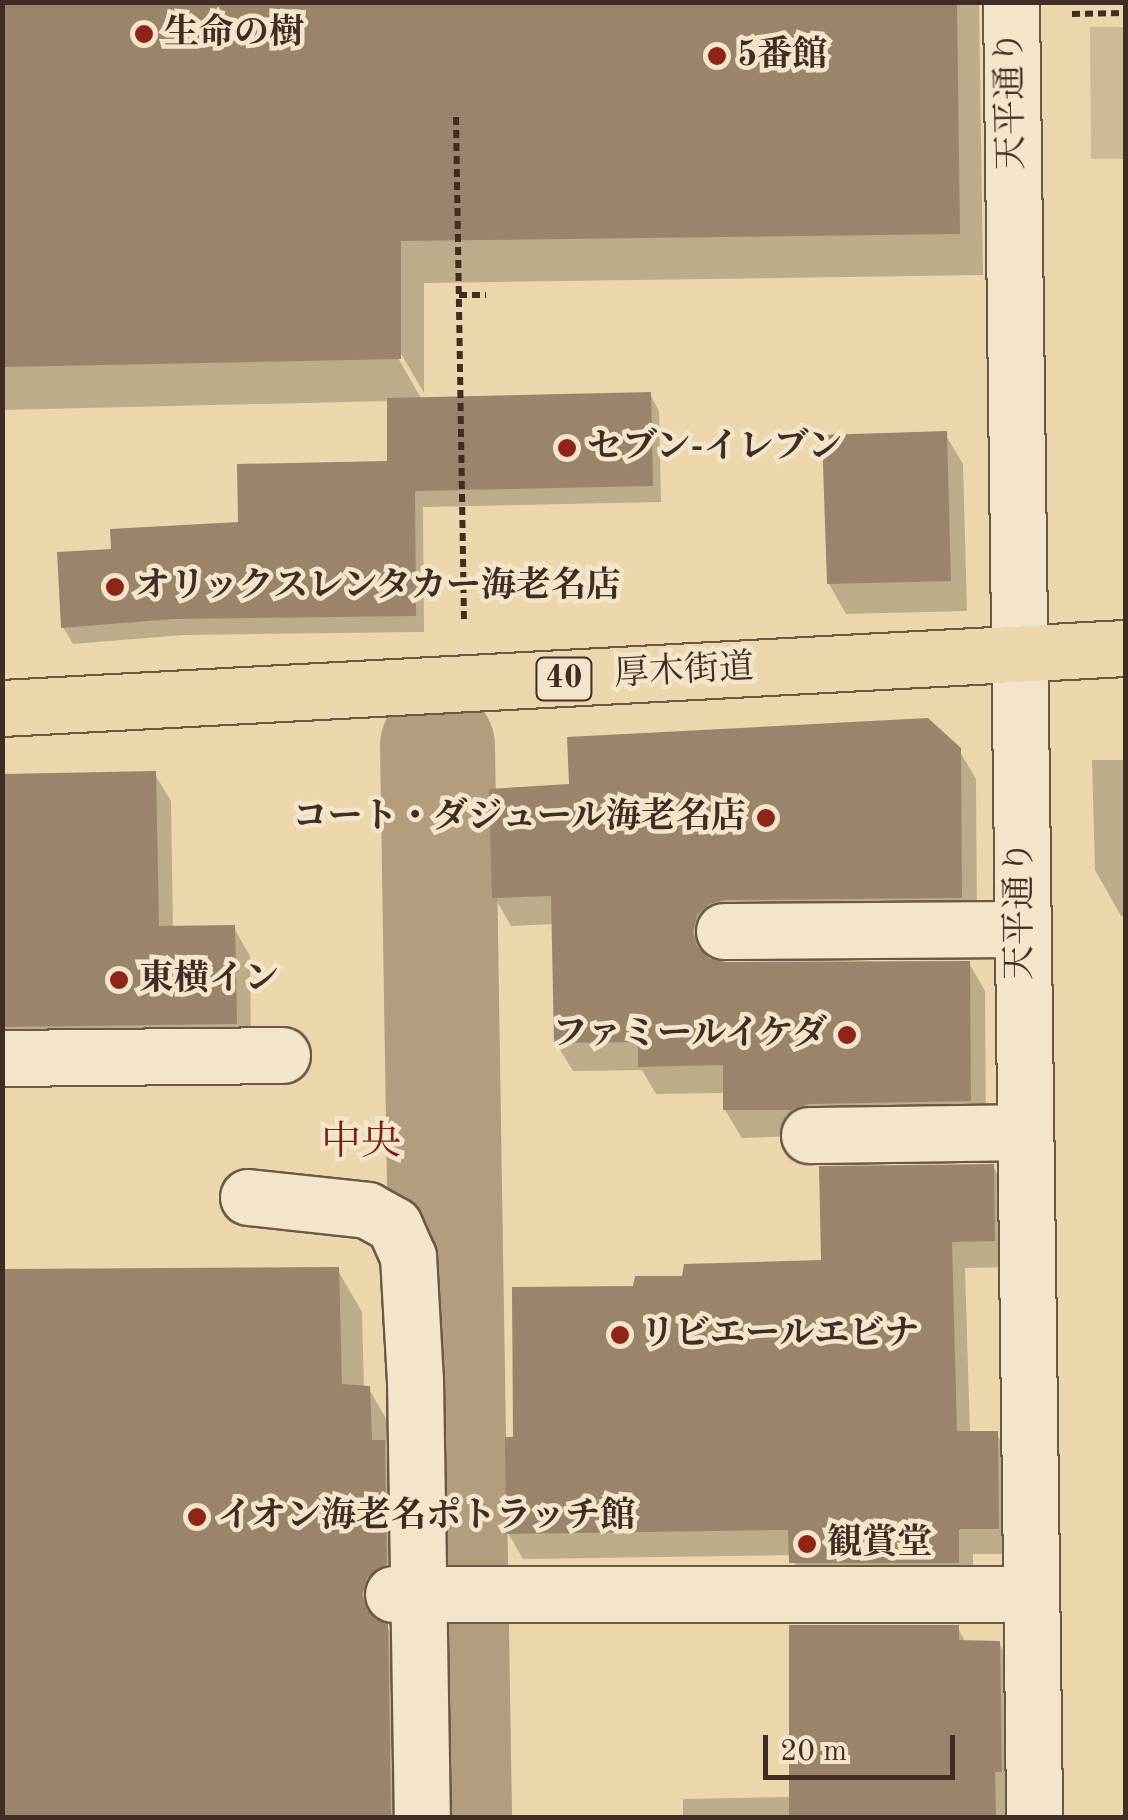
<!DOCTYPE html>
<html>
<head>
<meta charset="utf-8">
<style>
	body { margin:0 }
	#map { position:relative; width:1128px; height:1820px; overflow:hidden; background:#ecd7ad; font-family:"Old Standard TT","Noto Serif JP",serif }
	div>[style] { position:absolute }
	.green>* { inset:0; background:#cfba96 }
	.shadow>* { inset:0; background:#0003 }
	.river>* { height:115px; margin:-57.5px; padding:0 57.5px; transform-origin:57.5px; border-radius:57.5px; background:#b29d7f }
	.building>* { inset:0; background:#9a856c }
	.path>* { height:6px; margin-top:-3px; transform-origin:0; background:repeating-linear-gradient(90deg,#412d25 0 8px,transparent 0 13px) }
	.roads { filter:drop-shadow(2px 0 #6c5847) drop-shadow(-2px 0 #6c5847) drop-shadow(0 2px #6c5847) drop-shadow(0 -2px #6c5847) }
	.minor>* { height:55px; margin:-27.5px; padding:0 27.5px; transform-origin:27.5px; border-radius:27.5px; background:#f3e5ca }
	.major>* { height:55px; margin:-27.5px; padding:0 27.5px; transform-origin:27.5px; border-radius:27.5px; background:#ecd7ad }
	.dots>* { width:28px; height:28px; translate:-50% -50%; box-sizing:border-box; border:5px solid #f3e5ca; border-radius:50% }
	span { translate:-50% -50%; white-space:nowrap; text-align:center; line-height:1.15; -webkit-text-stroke:9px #f3e5ca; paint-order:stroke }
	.shield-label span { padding:2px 8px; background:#f3e5ca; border:2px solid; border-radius:8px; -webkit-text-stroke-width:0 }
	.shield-label { font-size:32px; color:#412d25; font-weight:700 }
	.poi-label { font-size:35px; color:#412d25; font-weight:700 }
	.left { translate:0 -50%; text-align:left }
	.right { translate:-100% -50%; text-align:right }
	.street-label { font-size:35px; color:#412d25 }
	.quarter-label { font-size:40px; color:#7a1f14 }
	.frame { position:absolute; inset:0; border:5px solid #412d25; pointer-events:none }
	.scale { position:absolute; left:763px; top:1735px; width:192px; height:45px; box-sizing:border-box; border:5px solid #412d25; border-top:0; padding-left:12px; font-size:30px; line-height:35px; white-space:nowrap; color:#412d25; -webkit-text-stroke:8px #f3e5ca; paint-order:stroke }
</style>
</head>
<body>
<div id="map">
	<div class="green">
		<i style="clip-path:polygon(1090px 27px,1125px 27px,1125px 159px,1091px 159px)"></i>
	</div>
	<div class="shadow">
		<i style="clip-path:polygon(2px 2px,979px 2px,983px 275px,424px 283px,424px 393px,397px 347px,393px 349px,422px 400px,650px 394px,659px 411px,661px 502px,423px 507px,424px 632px,183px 635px,73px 644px,63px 627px,114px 552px,240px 524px,390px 464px,390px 401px,2px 410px)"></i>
		<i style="clip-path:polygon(945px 434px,963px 464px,967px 611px,846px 614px,829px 584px)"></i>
		<i style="clip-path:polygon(959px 750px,976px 779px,977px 926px,712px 944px,708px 960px,724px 965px,969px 963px,985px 991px,986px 1129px,742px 1138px,725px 1110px,725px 1093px,656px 1094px,642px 1070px,573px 1071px,556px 1043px,554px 924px,511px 926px,495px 898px)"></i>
		<i style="clip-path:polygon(1092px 760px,1126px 760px,1126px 916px,1121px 916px,1095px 870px)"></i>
		<i style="clip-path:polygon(154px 773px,171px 801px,173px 928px,234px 928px,250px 956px,251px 1052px,2px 1061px,2px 777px)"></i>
		<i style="clip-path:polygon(993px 1166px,1008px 1192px,1009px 1267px,965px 1268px,970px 1433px,996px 1433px,1011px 1459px,1013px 1554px,973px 1554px,973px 1588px,807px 1588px,791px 1555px,523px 1559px,508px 1533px,516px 1440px,635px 1288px,823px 1263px)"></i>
		<i style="clip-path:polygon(337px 1269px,362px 1312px,364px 1388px,369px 1389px,393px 1431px,388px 1629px,411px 1669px,413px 1818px,2px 1818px)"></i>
		<i style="clip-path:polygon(958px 1628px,966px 1643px,999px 1643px,1010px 1663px,1011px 1790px,1005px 1790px,1005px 1818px,683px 1818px,683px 1799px,792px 1797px)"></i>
	</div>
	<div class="river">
		<i style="left:437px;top:745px;width:1073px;rotate:89.09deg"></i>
	</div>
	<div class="building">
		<i style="clip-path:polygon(2px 2px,957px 2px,960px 234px,401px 241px,401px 359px,2px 367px)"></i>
		<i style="clip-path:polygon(651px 392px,653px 486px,415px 491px,416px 616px,173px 619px,61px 628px,57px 552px,111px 549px,110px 529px,238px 522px,237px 464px,387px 461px,387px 398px)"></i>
		<i style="clip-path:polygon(947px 431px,951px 581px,827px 584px,822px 435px)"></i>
		<i style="clip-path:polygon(928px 718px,961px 748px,962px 898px,724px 900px,709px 904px,697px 915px,693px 932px,697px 946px,708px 958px,724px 962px,970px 961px,971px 1101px,809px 1104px,791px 1110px,723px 1110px,723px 1065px,638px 1067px,638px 1042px,554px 1043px,551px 896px,492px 898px,489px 789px,569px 784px,567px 737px)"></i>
		<i style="clip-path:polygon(156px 771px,159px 926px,235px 925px,237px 1024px,2px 1027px,2px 774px)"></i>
		<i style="clip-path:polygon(994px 1164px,995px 1241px,952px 1242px,957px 1431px,998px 1431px,999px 1529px,959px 1529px,959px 1563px,789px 1563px,788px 1530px,506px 1534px,505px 1437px,513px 1437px,512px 1287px,633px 1286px,635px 1276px,682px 1276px,684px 1264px,821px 1260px,819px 1166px)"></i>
		<i style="clip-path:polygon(339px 1267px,342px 1384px,370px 1386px,372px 1440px,385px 1440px,387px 1564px,367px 1578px,362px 1595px,367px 1610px,388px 1624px,391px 1818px,2px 1818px,2px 1269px)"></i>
		<i style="clip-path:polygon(789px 1625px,959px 1625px,959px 1640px,1000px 1641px,1002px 1772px,995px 1772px,996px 1818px,789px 1818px)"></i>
	</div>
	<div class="path">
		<i style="left:1072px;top:14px;width:54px;rotate:-1.1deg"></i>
		<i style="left:456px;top:117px;width:506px;rotate:89.09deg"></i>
		<i style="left:459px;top:295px;width:27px"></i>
	</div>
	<div class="roads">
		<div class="minor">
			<i style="left:1011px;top:2px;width:1816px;rotate:89.27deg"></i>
			<i style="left:724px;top:931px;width:298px;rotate:-0.4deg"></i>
			<i style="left:2px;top:1058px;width:280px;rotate:-0.6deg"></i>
			<i style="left:809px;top:1135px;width:214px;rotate:-0.8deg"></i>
			<i style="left:248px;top:1197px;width:120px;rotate:6.2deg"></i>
			<i style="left:367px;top:1210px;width:31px;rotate:29deg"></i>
			<i style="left:394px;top:1225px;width:34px;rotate:66deg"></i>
			<i style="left:408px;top:1256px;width:124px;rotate:86.8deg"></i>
			<i style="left:415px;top:1380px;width:438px;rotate:89.1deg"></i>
			<i style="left:393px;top:1594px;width:635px"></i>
		</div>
		<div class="major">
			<i style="left:2px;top:708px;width:1126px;rotate:-3.06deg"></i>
		</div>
	</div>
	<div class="dots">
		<i style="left:144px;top:34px;background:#8f2418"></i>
		<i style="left:717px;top:56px;background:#8f2418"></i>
		<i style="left:567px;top:448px;background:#8f2418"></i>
		<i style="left:115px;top:587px;background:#8f2418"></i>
		<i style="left:766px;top:818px;background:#8f2418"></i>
		<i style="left:119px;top:980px;background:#8f2418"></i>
		<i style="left:847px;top:1035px;background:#8f2418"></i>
		<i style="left:620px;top:1335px;background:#8f2418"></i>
		<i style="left:197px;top:1517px;background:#8f2418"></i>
		<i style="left:807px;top:1544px;background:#8f2418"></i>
	</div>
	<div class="shield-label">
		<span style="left:564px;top:679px">40</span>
	</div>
	<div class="poi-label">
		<span class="left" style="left:164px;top:34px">生命の樹</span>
		<span class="left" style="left:737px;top:56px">5番館</span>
		<span class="left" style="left:587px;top:448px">セブン-イレブン</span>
		<span class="left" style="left:135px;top:587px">オリックスレンタカー海老名店</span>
		<span class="right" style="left:746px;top:818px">コート・ダジュール海老名店</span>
		<span class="left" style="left:139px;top:980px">東横イン</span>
		<span class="right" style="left:827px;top:1035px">ファミールイケダ</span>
		<span class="left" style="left:640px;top:1335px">リビエールエビナ</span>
		<span class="left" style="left:217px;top:1517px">イオン海老名ポトラッチ館</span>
		<span class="left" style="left:827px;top:1544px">観賞堂</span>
	</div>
	<div class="street-label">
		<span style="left:1012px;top:100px;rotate:-91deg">天平通り</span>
		<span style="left:684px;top:672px;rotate:-3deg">厚木街道</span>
		<span style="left:1021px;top:910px;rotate:-90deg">天平通り</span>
	</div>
	<div class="quarter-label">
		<span style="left:361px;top:1144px">中央</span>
	</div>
	<div class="frame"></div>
	<div class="scale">20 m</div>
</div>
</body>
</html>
